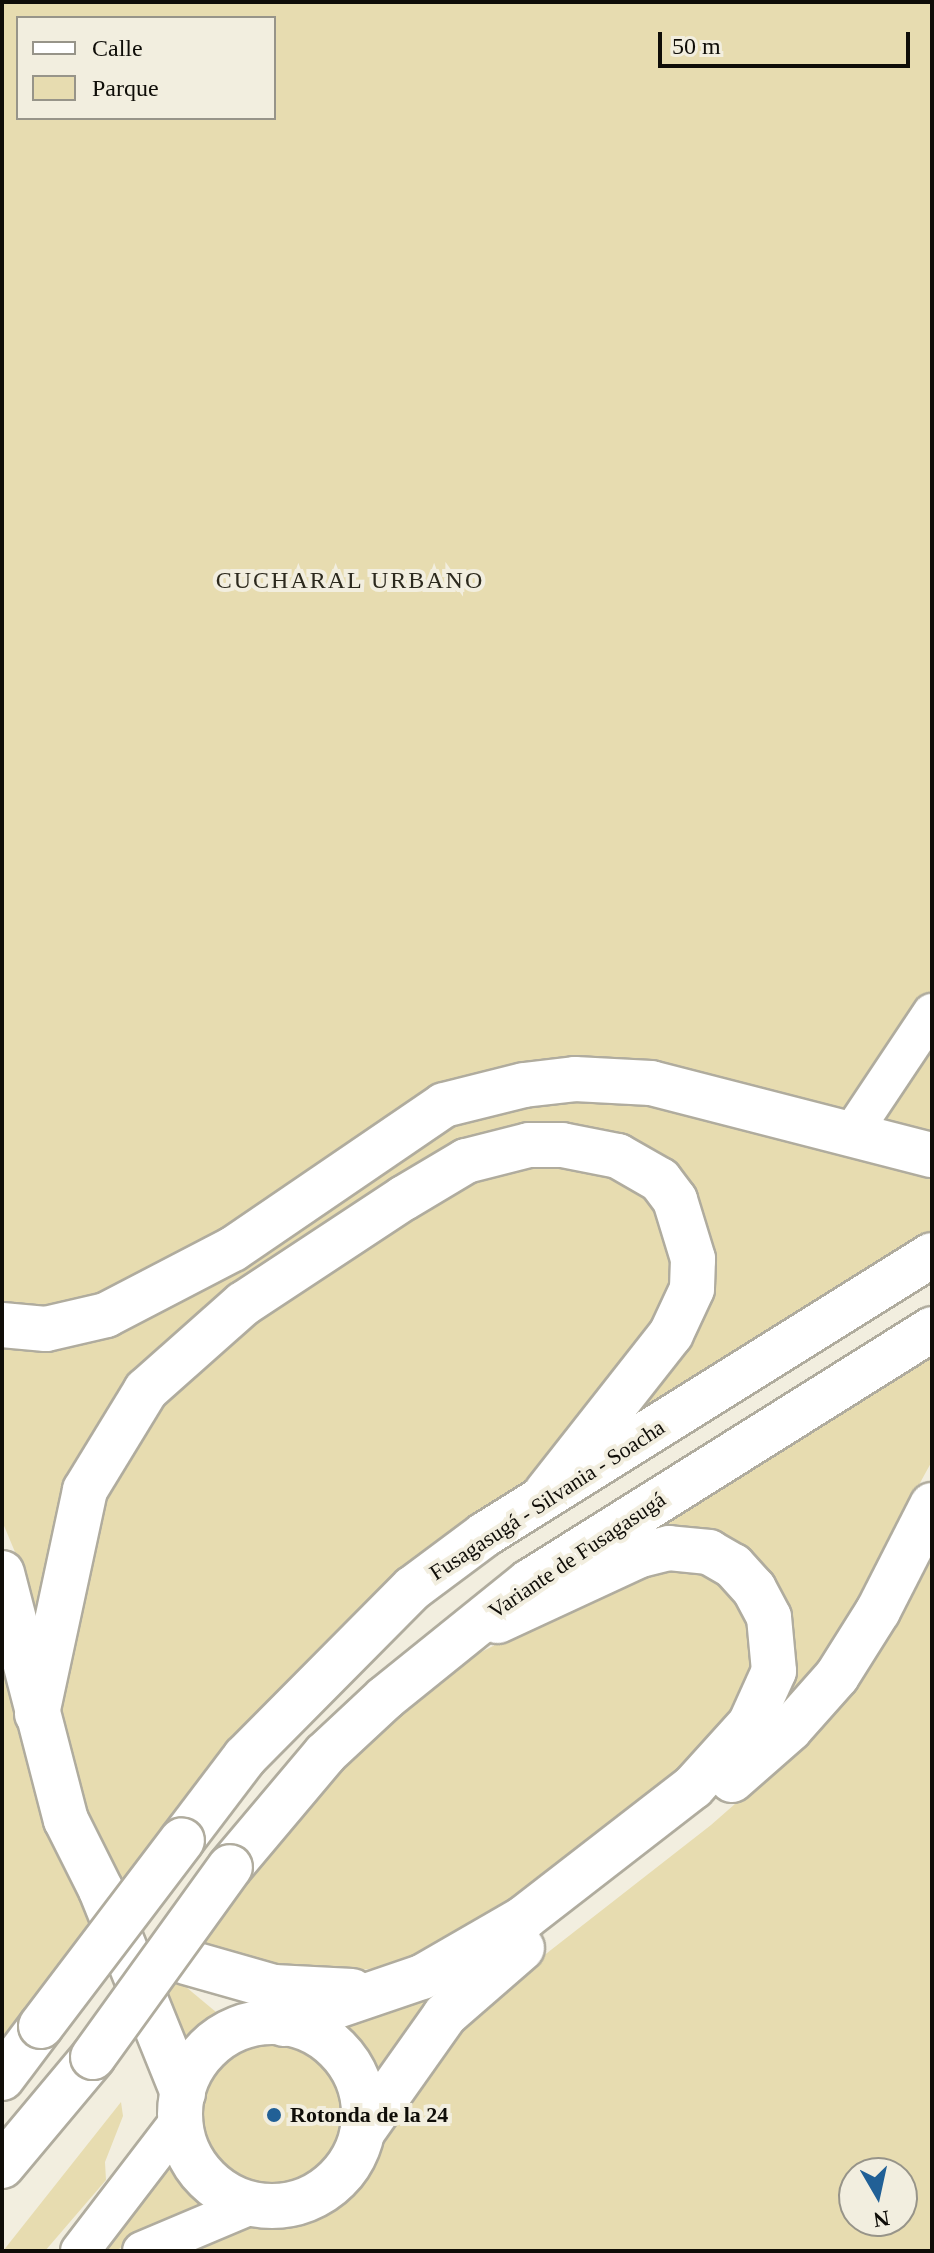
<!DOCTYPE html>
<html>
<head>
<meta charset="utf-8">
<style>
	body { margin:0 }
	#map { position:relative; width:934px; height:2253px; overflow:hidden; background:#f2eedf; font-family:Georgia,serif }
	div>[style] { position:absolute }
	.green>* { inset:0; background:#e7dcb0 }
	.round { border-radius:50% }
	.roads { filter:drop-shadow(2px 0 #b0ac9e) drop-shadow(-2px 0 #b0ac9e) drop-shadow(0 2px #b0ac9e) drop-shadow(0 -2px #b0ac9e) }
	.minor>* { height:38px; margin:-19px; padding:0 19px; transform-origin:19px; border-radius:19px; background:#fff }
	.major>* { height:44px; margin:-22px; padding:0 22px; transform-origin:22px; border-radius:22px; background:#fff }
	.major>.ring { margin:-22px; padding:0; box-sizing:content-box; background:none; border:44px solid #fff; border-radius:50% }
	.highway>* { height:44px; margin:-22px; padding:0 22px; transform-origin:22px; border-radius:22px; background:#fff }
	.bridges { filter:drop-shadow(2px 0 #b0ac9e) drop-shadow(-2px 0 #b0ac9e) drop-shadow(0 2px #b0ac9e) drop-shadow(0 -2px #b0ac9e) }
	.highway-bridge>* { height:44px; margin:-22px; padding:0 22px; transform-origin:22px; border-radius:22px; background:#fff }
	.dots>* { width:22px; height:22px; translate:-50% -50%; box-sizing:border-box; border:4px solid #f2eedf; border-radius:50% }
	span { translate:-50% -50%; white-space:nowrap; text-align:center; line-height:1.15; -webkit-text-stroke:8px #f2eedf; paint-order:stroke }
	.street-label { font-size:22px; color:#0f0d08 }
	.poi-label { font-size:22px; color:#0f0d08; font-weight:700 }
	.left { translate:0 -50%; text-align:left }
	.neighbourhood-label { font-size:24px; color:#2c291d; letter-spacing:2px }
	.frame { position:absolute; inset:0; border:4px solid #0f0d08; pointer-events:none }
	.legend { position:absolute; left:16px; top:16px; width:260px; height:104px; box-sizing:border-box; background:#f2eedf; border:2px solid #979489; margin:0; padding:10px 14px; list-style:none; font-size:24px; color:#0f0d08 }
	.legend li { display:flex; align-items:center; gap:16px; height:40px }
	.legend b { width:40px; border:2px solid #979489 }
	.north { position:absolute; left:838px; top:2157px; width:80px; height:80px; box-sizing:border-box; background:#f2eedf; border:2px solid #979489; border-radius:50%; rotate:171deg; font-size:22px; font-weight:700; line-height:32px; text-align:center; color:#0f0d08 }
	.north::after { content:''; display:block; margin:auto; width:28px; height:36px; background:#216096; clip-path:polygon(50% 0,100% 100%,50% 72%,0 100%) }
	.scale { position:absolute; left:658px; top:32px; width:252px; height:36px; box-sizing:border-box; border:4px solid #0f0d08; border-top:0; padding-left:10px; font-size:24px; line-height:28px; white-space:nowrap; color:#0f0d08; -webkit-text-stroke:6px #f2eedf; paint-order:stroke }
</style>
</head>
<body>
<div id="map">
	<div class="green">
		<i style="clip-path:polygon(evenodd,2px 2px,932px 2px,932px 1133px,848px 1114px,432px 1088px,222px 1232px,98px 1296px,44px 1308px,2px 1304px,2px 2px,18px 18px,274px 18px,274px 118px,18px 118px,18px 18px)"></i>
		<i style="clip-path:polygon(576px 1097px,647px 1104px,932px 1177px,932px 1233px,625px 1425px,700px 1324px,716px 1265px,691px 1190px,657px 1150px,596px 1129px,528px 1125px,460px 1143px,66px 1481px,34px 1620px,28px 1583px,2px 1521px,2px 1344px,452px 1123px)"></i>
		<i style="clip-path:polygon(531px 1166px,587px 1169px,633px 1186px,655px 1211px,673px 1266px,662px 1306px,636px 1347px,527px 1485px,398px 1576px,335px 1632px,232px 1740px,125px 1883px,116px 1876px,84px 1809px,57px 1711px,104px 1497px,162px 1403px,256px 1318px,475px 1180px)"></i>
		<i style="clip-path:polygon(932px 1351px,932px 1461px,820px 1666px,777px 1717px,427px 2005px,376px 2074px,365px 2052px,342px 2026px,410px 2001px,794px 1673px,795px 1645px,786px 1605px,634px 1535px)"></i>
		<i style="clip-path:polygon(evenodd,932px 1547px,932px 2251px,170px 2251px,250px 2225px,282px 2226px,317px 2217px,348px 2195px,436px 2057px,483px 2003px,711px 1825px,801px 1746px,932px 1547px,854px 2173px,902px 2173px,902px 2221px,854px 2221px,854px 2173px)"></i>
		<i style="clip-path:polygon(669px 1569px,704px 1572px,735px 1597px,751px 1625px,753px 1669px,734px 1712px,680px 1772px,514px 1902px,393px 1966px,335px 1973px,257px 1965px,199px 1945px,342px 1765px,397px 1713px,460px 1663px,588px 1597px)"></i>
		<i style="clip-path:polygon(2px 1651px,47px 1825px,92px 1924px,2px 2043px)"></i>
		<i style="clip-path:polygon(156px 1976px,174px 1977px,222px 2017px,186px 2047px)"></i>
		<i class="round" style="left:201px;top:2043px;width:142px;height:142px"></i>
		<i style="clip-path:polygon(121px 2102px,123px 2116px,105px 2162px,106px 2180px,45px 2251px,3px 2251px)"></i>
		<i style="clip-path:polygon(170px 2156px,179px 2178px,212px 2206px,114px 2251px,94px 2251px)"></i>
	</div>
	<div class="roads">
		<div class="minor">
			<i style="left:850px;top:1136px;width:148px;rotate:-56.3deg"></i>
			<i style="left:80px;top:2251px;width:165px;rotate:-52.6deg"></i>
			<i style="left:142px;top:2251px;width:121px;rotate:-22.9deg"></i>
		</div>
		<div class="major">
			<i style="left:2px;top:1325px;width:44px;rotate:5.2deg"></i>
			<i style="left:46px;top:1329px;width:62px;rotate:-13.1deg"></i>
			<i style="left:106px;top:1315px;width:143px;rotate:-27.5deg"></i>
			<i style="left:233px;top:1249px;width:255px;rotate:-34.3deg"></i>
			<i style="left:444px;top:1105px;width:82px;rotate:-14deg"></i>
			<i style="left:524px;top:1085px;width:51px;rotate:-6.7deg"></i>
			<i style="left:575px;top:1079px;width:76px;rotate:3deg"></i>
			<i style="left:651px;top:1083px;width:290px;rotate:14.4deg"></i>
			<i style="left:2px;top:1573px;width:255px;rotate:75.5deg"></i>
			<i style="left:66px;top:1820px;width:78px;rotate:63.4deg"></i>
			<i style="left:101px;top:1890px;width:219px;rotate:68deg"></i>
			<i style="left:37px;top:1714px;width:229px;rotate:-77.9deg"></i>
			<i style="left:85px;top:1490px;width:117px;rotate:-58.6deg"></i>
			<i style="left:146px;top:1390px;width:130px;rotate:-41.6deg"></i>
			<i style="left:243px;top:1304px;width:193px;rotate:-33.4deg"></i>
			<i style="left:404px;top:1198px;width:72px;rotate:-30.8deg"></i>
			<i style="left:466px;top:1161px;width:65px;rotate:-14.3deg"></i>
			<i style="left:529px;top:1145px;width:33px"></i>
			<i style="left:562px;top:1145px;width:57px;rotate:11.1deg"></i>
			<i style="left:618px;top:1156px;width:48px;rotate:29.7deg"></i>
			<i style="left:660px;top:1180px;width:25px;rotate:53deg"></i>
			<i style="left:675px;top:1200px;width:62px;rotate:73deg"></i>
			<i style="left:693px;top:1259px;width:30px;rotate:92deg"></i>
			<i style="left:692px;top:1289px;width:50px;rotate:115deg"></i>
			<i style="left:671px;top:1334px;width:202px;rotate:128.2deg"></i>
			<i style="left:732px;top:1780px;width:77px;rotate:-41.3deg"></i>
			<i style="left:790px;top:1729px;width:71px;rotate:-48.4deg"></i>
			<i style="left:837px;top:1676px;width:77px;rotate:-57.8deg"></i>
			<i style="left:878px;top:1611px;width:119px;rotate:-63deg"></i>
			<i style="left:186px;top:1962px;width:91px;rotate:15.9deg"></i>
			<i style="left:274px;top:1987px;width:78px;rotate:2.9deg"></i>
			<i class="ring" style="left:180px;top:2022px;width:140px;height:140px"></i>
			<i style="left:284px;top:2024px;width:146px;rotate:-18.8deg"></i>
			<i style="left:422px;top:1977px;width:118px;rotate:-30deg"></i>
			<i style="left:524px;top:1918px;width:214px;rotate:-37.8deg"></i>
			<i style="left:693px;top:1787px;width:85px;rotate:-47.9deg"></i>
			<i style="left:750px;top:1724px;width:58px;rotate:-65.6deg"></i>
			<i style="left:774px;top:1671px;width:54px;rotate:-95.3deg"></i>
			<i style="left:769px;top:1617px;width:32px;rotate:-118deg"></i>
			<i style="left:754px;top:1589px;width:31px;rotate:-132deg"></i>
			<i style="left:733px;top:1566px;width:28px;rotate:-150deg"></i>
			<i style="left:709px;top:1552px;width:40px;rotate:-174.3deg"></i>
			<i style="left:669px;top:1548px;width:30px;rotate:166deg"></i>
			<i style="left:640px;top:1555px;width:157px;rotate:155.1deg"></i>
			<i style="left:363px;top:2131px;width:142px;rotate:-54.7deg"></i>
			<i style="left:445px;top:2015px;width:102px;rotate:-41deg"></i>
		</div>
		<div class="highway">
			<i style="left:182px;top:1840px;width:104px;rotate:-52.8deg"></i>
			<i style="left:245px;top:1757px;width:238px;rotate:-45.2deg"></i>
			<i style="left:413px;top:1588px;width:89px;rotate:-36.7deg"></i>
			<i style="left:484px;top:1535px;width:528px;rotate:-32.01deg"></i>
			<i style="left:230px;top:1867px;width:148px;rotate:-49.9deg"></i>
			<i style="left:325px;top:1754px;width:82px;rotate:-43deg"></i>
			<i style="left:385px;top:1698px;width:185px;rotate:-38.9deg"></i>
			<i style="left:529px;top:1582px;width:476px;rotate:-32.1deg"></i>
			<i style="left:2px;top:2078px;width:65px;rotate:-53.1deg"></i>
			<i style="left:2px;top:2166px;width:142px;rotate:-50.1deg"></i>
		</div>
	</div>
	<div class="bridges">
		<div class="highway-bridge">
			<i style="left:41px;top:2026px;width:233px;rotate:-52.8deg"></i>
			<i style="left:93px;top:2057px;width:234px;rotate:-54.2deg"></i>
		</div>
	</div>
	<div class="dots">
		<i style="left:274px;top:2115px;background:#216096"></i>
	</div>
	<div class="street-label">
		<span style="left:547px;top:1500px;rotate:-33deg">Fusagasugá - Silvania - Soacha</span>
		<span style="left:577px;top:1555px;rotate:-34deg">Variante de Fusagasugá</span>
	</div>
	<div class="poi-label">
		<span class="left" style="left:290px;top:2115px">Rotonda de la 24</span>
	</div>
	<div class="neighbourhood-label">
		<span style="left:350px;top:581px">CUCHARAL URBANO</span>
	</div>
	<div class="frame"></div>
	<ul class="legend">
	<li><b style="height:10px;background:#fff"></b>Calle</li>
	<li><b style="height:22px;background:#e7dcb0"></b>Parque</li>
	</ul>
	<div class="north">N</div>
	<div class="scale">50 m</div>
</div>
</body>
</html>
